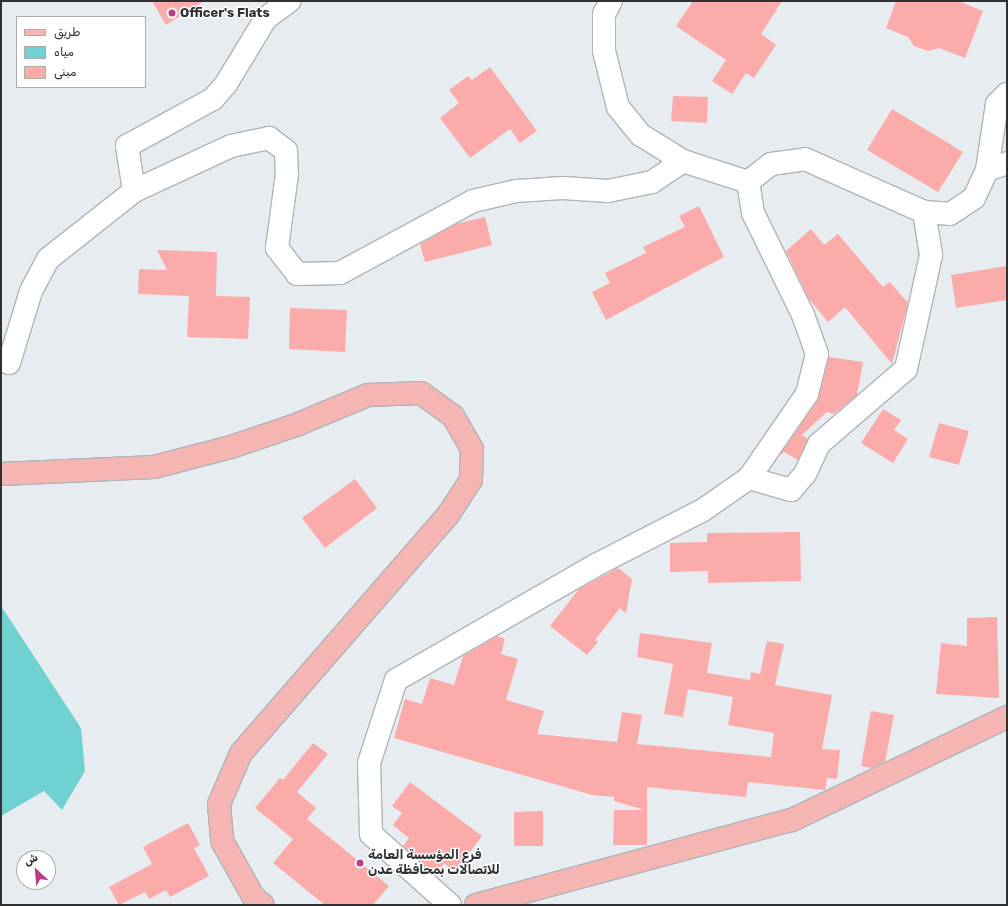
<!DOCTYPE html>
<html>
<head>
<meta charset="utf-8">
<style>
	body { margin:0 }
	#map { position:relative; width:1008px; height:906px; overflow:hidden; background:#e7ecf1; font-family:Rubik,Vazirmatn,sans-serif }
	div>[style] { position:absolute }
	.water>* { inset:0; background:#6fd1d1 }
	.building>* { inset:0; background:#fbacaa }
	.roads { filter:drop-shadow(1px 0 #afb4b8) drop-shadow(-1px 0 #afb4b8) drop-shadow(0 1px #afb4b8) drop-shadow(0 -1px #afb4b8) }
	.minor>* { height:22px; margin:-11px; padding:0 11px; transform-origin:11px; border-radius:11px; background:#fff }
	.major>* { height:22px; margin:-11px; padding:0 11px; transform-origin:11px; border-radius:11px; background:#f5b5b2 }
	.dots>* { width:11px; height:11px; translate:-50% -50%; box-sizing:border-box; border:2px solid #fff; border-radius:50% }
	span { translate:-50% -50%; white-space:nowrap; text-align:center; line-height:1.15; -webkit-text-stroke:3px #fff; paint-order:stroke }
	.poi-label { font-size:13px; color:#2f3132; font-weight:700 }
	.left { translate:0 -50%; text-align:left }
	.frame { position:absolute; inset:0; border:2px solid #2f3132; pointer-events:none }
	.legend { position:absolute; left:16px; top:16px; width:130px; height:72px; box-sizing:border-box; background:#fff; border:1px solid #acadad; margin:0; padding:5px 7px; list-style:none; font-size:12px; color:#2f3132 }
	.legend li { display:flex; align-items:center; gap:8px; height:20px }
	.legend b { width:20px; border:1px solid #acadad }
	.north { position:absolute; left:16px; top:850px; width:40px; height:40px; box-sizing:border-box; background:#fff; border:1px solid #acadad; border-radius:50%; rotate:334deg; font-size:11px; font-weight:700; line-height:16px; text-align:center; color:#2f3132 }
	.north::after { content:''; display:block; margin:auto; width:14px; height:18px; background:#bd3c87; clip-path:polygon(50% 0,100% 100%,50% 72%,0 100%) }
</style>
</head>
<body>
<div id="map">
	<div class="water">
		<i style="clip-path:polygon(1px 606px,81px 728px,85px 771px,62px 810px,44px 791px,1px 816px)"></i>
	</div>
	<div class="building">
		<i style="clip-path:polygon(152px 1px,204px 1px,166px 25px)"></i>
		<i style="clip-path:polygon(693px 1px,782px 1px,761px 34px,776px 45px,754px 78px,746px 73px,732px 94px,712px 81px,726px 60px,676px 26px)"></i>
		<i style="clip-path:polygon(896px 1px,958px 1px,983px 11px,965px 58px,939px 48px,928px 51px,914px 46px,908px 37px,886px 28px)"></i>
		<i style="clip-path:polygon(490px 67px,537px 131px,520px 143px,510px 129px,470px 158px,440px 118px,459px 103px,449px 90px,468px 76px,472px 80px)"></i>
		<i style="clip-path:polygon(673px 96px,708px 97px,707px 123px,671px 121px)"></i>
		<i style="clip-path:polygon(892px 109px,963px 152px,938px 192px,867px 150px)"></i>
		<i style="clip-path:polygon(699px 206px,724px 257px,606px 320px,592px 292px,610px 283px,605px 273px,646px 253px,643px 247px,685px 227px,679px 216px)"></i>
		<i style="clip-path:polygon(485px 217px,492px 245px,425px 262px,420px 244px,456px 224px)"></i>
		<i style="clip-path:polygon(811px 229px,824px 245px,838px 234px,883px 287px,890px 282px,908px 303px,892px 364px,845px 307px,828px 322px,809px 299px,786px 251px)"></i>
		<i style="clip-path:polygon(157px 250px,217px 252px,216px 296px,250px 297px,248px 339px,187px 337px,189px 296px,138px 294px,139px 269px,167px 270px)"></i>
		<i style="clip-path:polygon(1007px 266px,1007px 300px,956px 308px,951px 275px)"></i>
		<i style="clip-path:polygon(290px 308px,347px 310px,345px 352px,289px 349px)"></i>
		<i style="clip-path:polygon(829px 357px,863px 362px,857px 395px,834px 414px,827px 412px,802px 435px,808px 439px,798px 460px,784px 452px,779px 456px,817px 401px)"></i>
		<i style="clip-path:polygon(883px 409px,901px 420px,894px 430px,908px 439px,893px 463px,861px 443px)"></i>
		<i style="clip-path:polygon(939px 423px,969px 431px,959px 465px,929px 457px)"></i>
		<i style="clip-path:polygon(355px 479px,377px 508px,325px 548px,302px 518px)"></i>
		<i style="clip-path:polygon(800px 532px,801px 581px,708px 583px,708px 571px,670px 572px,670px 543px,707px 542px,707px 533px)"></i>
		<i style="clip-path:polygon(618px 568px,632px 579px,626px 613px,620px 608px,595px 640px,598px 642px,587px 655px,550px 626px,579px 589px)"></i>
		<i style="clip-path:polygon(997px 617px,999px 698px,936px 694px,941px 643px,967px 646px,967px 618px)"></i>
		<i style="clip-path:polygon(640px 633px,712px 643px,707px 673px,750px 680px,751px 672px,760px 674px,767px 641px,784px 644px,775px 685px,832px 695px,822px 749px,840px 750px,837px 779px,827px 778px,825px 790px,748px 782px,746px 797px,647px 787px,647px 845px,613px 845px,614px 810px,644px 810px,614px 801px,614px 797px,592px 795px,394px 738px,405px 699px,422px 704px,430px 678px,454px 685px,463px 656px,497px 636px,505px 639px,501px 654px,518px 659px,506px 700px,544px 711px,537px 734px,617px 742px,622px 712px,642px 715px,637px 744px,771px 757px,774px 733px,728px 725px,733px 697px,688px 689px,683px 717px,664px 714px,673px 664px,637px 657px)"></i>
		<i style="clip-path:polygon(871px 711px,894px 715px,885px 762px,871px 768px,861px 766px)"></i>
		<i style="clip-path:polygon(313px 743px,328px 754px,297px 792px,316px 808px,307px 819px,389px 886px,373px 905px,325px 905px,273px 863px,293px 839px,255px 808px,280px 778px,283px 780px)"></i>
		<i style="clip-path:polygon(410px 782px,482px 836px,455px 872px,444px 863px,436px 875px,403px 846px,409px 838px,393px 825px,402px 813px,392px 806px)"></i>
		<i style="clip-path:polygon(543px 811px,543px 846px,514px 846px,514px 812px)"></i>
		<i style="clip-path:polygon(188px 823px,200px 845px,194px 848px,209px 876px,170px 897px,166px 890px,149px 899px,145px 892px,119px 905px,109px 887px,152px 864px,143px 847px)"></i>
	</div>
	<div class="roads">
		<div class="minor">
			<i style="left:611px;top:1px;width:15px;rotate:118deg"></i>
			<i style="left:604px;top:14px;width:37px;rotate:90deg"></i>
			<i style="left:604px;top:51px;width:58px;rotate:76deg"></i>
			<i style="left:618px;top:107px;width:36px;rotate:51deg"></i>
			<i style="left:641px;top:135px;width:49px;rotate:31.8deg"></i>
			<i style="left:987px;top:170px;width:21px;rotate:-19deg"></i>
			<i style="left:134px;top:191px;width:46px;rotate:-98.8deg"></i>
			<i style="left:127px;top:146px;width:98px;rotate:-28.7deg"></i>
			<i style="left:213px;top:99px;width:20px;rotate:-49deg"></i>
			<i style="left:226px;top:84px;width:77px;rotate:-58.8deg"></i>
			<i style="left:266px;top:18px;width:29px;rotate:-36deg"></i>
			<i style="left:9px;top:363px;width:75px;rotate:-73deg"></i>
			<i style="left:31px;top:291px;width:36px;rotate:-62deg"></i>
			<i style="left:48px;top:259px;width:110px;rotate:-38.3deg"></i>
			<i style="left:134px;top:191px;width:107px;rotate:-24.9deg"></i>
			<i style="left:231px;top:146px;width:39px;rotate:-12deg"></i>
			<i style="left:269px;top:138px;width:21px;rotate:37deg"></i>
			<i style="left:286px;top:151px;width:23px;rotate:88deg"></i>
			<i style="left:287px;top:174px;width:75px;rotate:97.7deg"></i>
			<i style="left:277px;top:248px;width:33px;rotate:52deg"></i>
			<i style="left:297px;top:274px;width:43px;rotate:-1.3deg"></i>
			<i style="left:340px;top:273px;width:151px;rotate:-28.4deg"></i>
			<i style="left:473px;top:201px;width:44px;rotate:-13.1deg"></i>
			<i style="left:516px;top:191px;width:47px;rotate:-3.7deg"></i>
			<i style="left:563px;top:188px;width:45px;rotate:3.8deg"></i>
			<i style="left:608px;top:191px;width:45px;rotate:-11.6deg"></i>
			<i style="left:652px;top:182px;width:37px;rotate:-34deg"></i>
			<i style="left:683px;top:161px;width:68px;rotate:17.9deg"></i>
			<i style="left:749px;top:478px;width:44px;rotate:15.9deg"></i>
			<i style="left:791px;top:490px;width:21px;rotate:-49deg"></i>
			<i style="left:805px;top:474px;width:33px;rotate:-65deg"></i>
			<i style="left:819px;top:444px;width:115px;rotate:-40.8deg"></i>
			<i style="left:906px;top:369px;width:117px;rotate:-77.6deg"></i>
			<i style="left:931px;top:255px;width:44px;rotate:-99.2deg"></i>
			<i style="left:450px;top:905px;width:106px;rotate:-138.1deg"></i>
			<i style="left:371px;top:834px;width:71px;rotate:-91.6deg"></i>
			<i style="left:369px;top:763px;width:87px;rotate:-72deg"></i>
			<i style="left:396px;top:680px;width:231px;rotate:-29.9deg"></i>
			<i style="left:596px;top:565px;width:120px;rotate:-27.2deg"></i>
			<i style="left:703px;top:510px;width:56px;rotate:-34.8deg"></i>
			<i style="left:749px;top:478px;width:102px;rotate:-55.4deg"></i>
			<i style="left:807px;top:394px;width:41px;rotate:-76deg"></i>
			<i style="left:817px;top:354px;width:41px;rotate:-109.7deg"></i>
			<i style="left:803px;top:315px;width:114px;rotate:-116.1deg"></i>
			<i style="left:753px;top:213px;width:31px;rotate:-99deg"></i>
			<i style="left:748px;top:182px;width:29px;rotate:-38deg"></i>
			<i style="left:771px;top:164px;width:34px;rotate:-8deg"></i>
			<i style="left:805px;top:159px;width:130px;rotate:24deg"></i>
			<i style="left:924px;top:212px;width:26px;rotate:4deg"></i>
			<i style="left:950px;top:214px;width:29px;rotate:-34deg"></i>
			<i style="left:974px;top:198px;width:31px;rotate:-65deg"></i>
			<i style="left:987px;top:170px;width:67px;rotate:-81.4deg"></i>
			<i style="left:997px;top:104px;width:14px;rotate:-45deg"></i>
		</div>
		<div class="major">
			<i style="left:1px;top:474px;width:153px;rotate:-2.6deg"></i>
			<i style="left:154px;top:467px;width:80px;rotate:-14.6deg"></i>
			<i style="left:231px;top:447px;width:69px;rotate:-18.7deg"></i>
			<i style="left:296px;top:425px;width:78px;rotate:-22.6deg"></i>
			<i style="left:368px;top:395px;width:53px;rotate:-2.2deg"></i>
			<i style="left:421px;top:393px;width:39px;rotate:36deg"></i>
			<i style="left:453px;top:416px;width:38px;rotate:60deg"></i>
			<i style="left:472px;top:449px;width:31px;rotate:92deg"></i>
			<i style="left:471px;top:480px;width:42px;rotate:123.3deg"></i>
			<i style="left:448px;top:515px;width:315px;rotate:131deg"></i>
			<i style="left:241px;top:753px;width:56px;rotate:113.3deg"></i>
			<i style="left:219px;top:804px;width:37px;rotate:85deg"></i>
			<i style="left:222px;top:841px;width:65px;rotate:60.7deg"></i>
			<i style="left:254px;top:898px;width:11px;rotate:38deg"></i>
			<i style="left:476px;top:905px;width:327px;rotate:-15.1deg"></i>
			<i style="left:792px;top:820px;width:238px;rotate:-25.6deg"></i>
		</div>
	</div>
	<div class="dots">
		<i style="left:172px;top:13px;background:#bd3c87"></i>
		<i style="left:360px;top:863px;background:#bd3c87"></i>
	</div>
	<div class="poi-label">
		<span class="left" style="left:180px;top:13px">Officer's Flats</span>
		<span class="left" style="left:368px;top:863px">فرع المؤسسة العامة<br>للاتصالات بمحافظة عدن</span>
	</div>
	<div class="frame"></div>
	<ul class="legend">
	<li><b style="height:5px;background:#f5b5b2"></b>طريق</li>
	<li><b style="height:11px;background:#6fd1d1"></b>مياه</li>
	<li><b style="height:11px;background:#fbacaa"></b>مبنى</li>
	</ul>
	<div class="north">ش</div>
</div>
</body>
</html>
